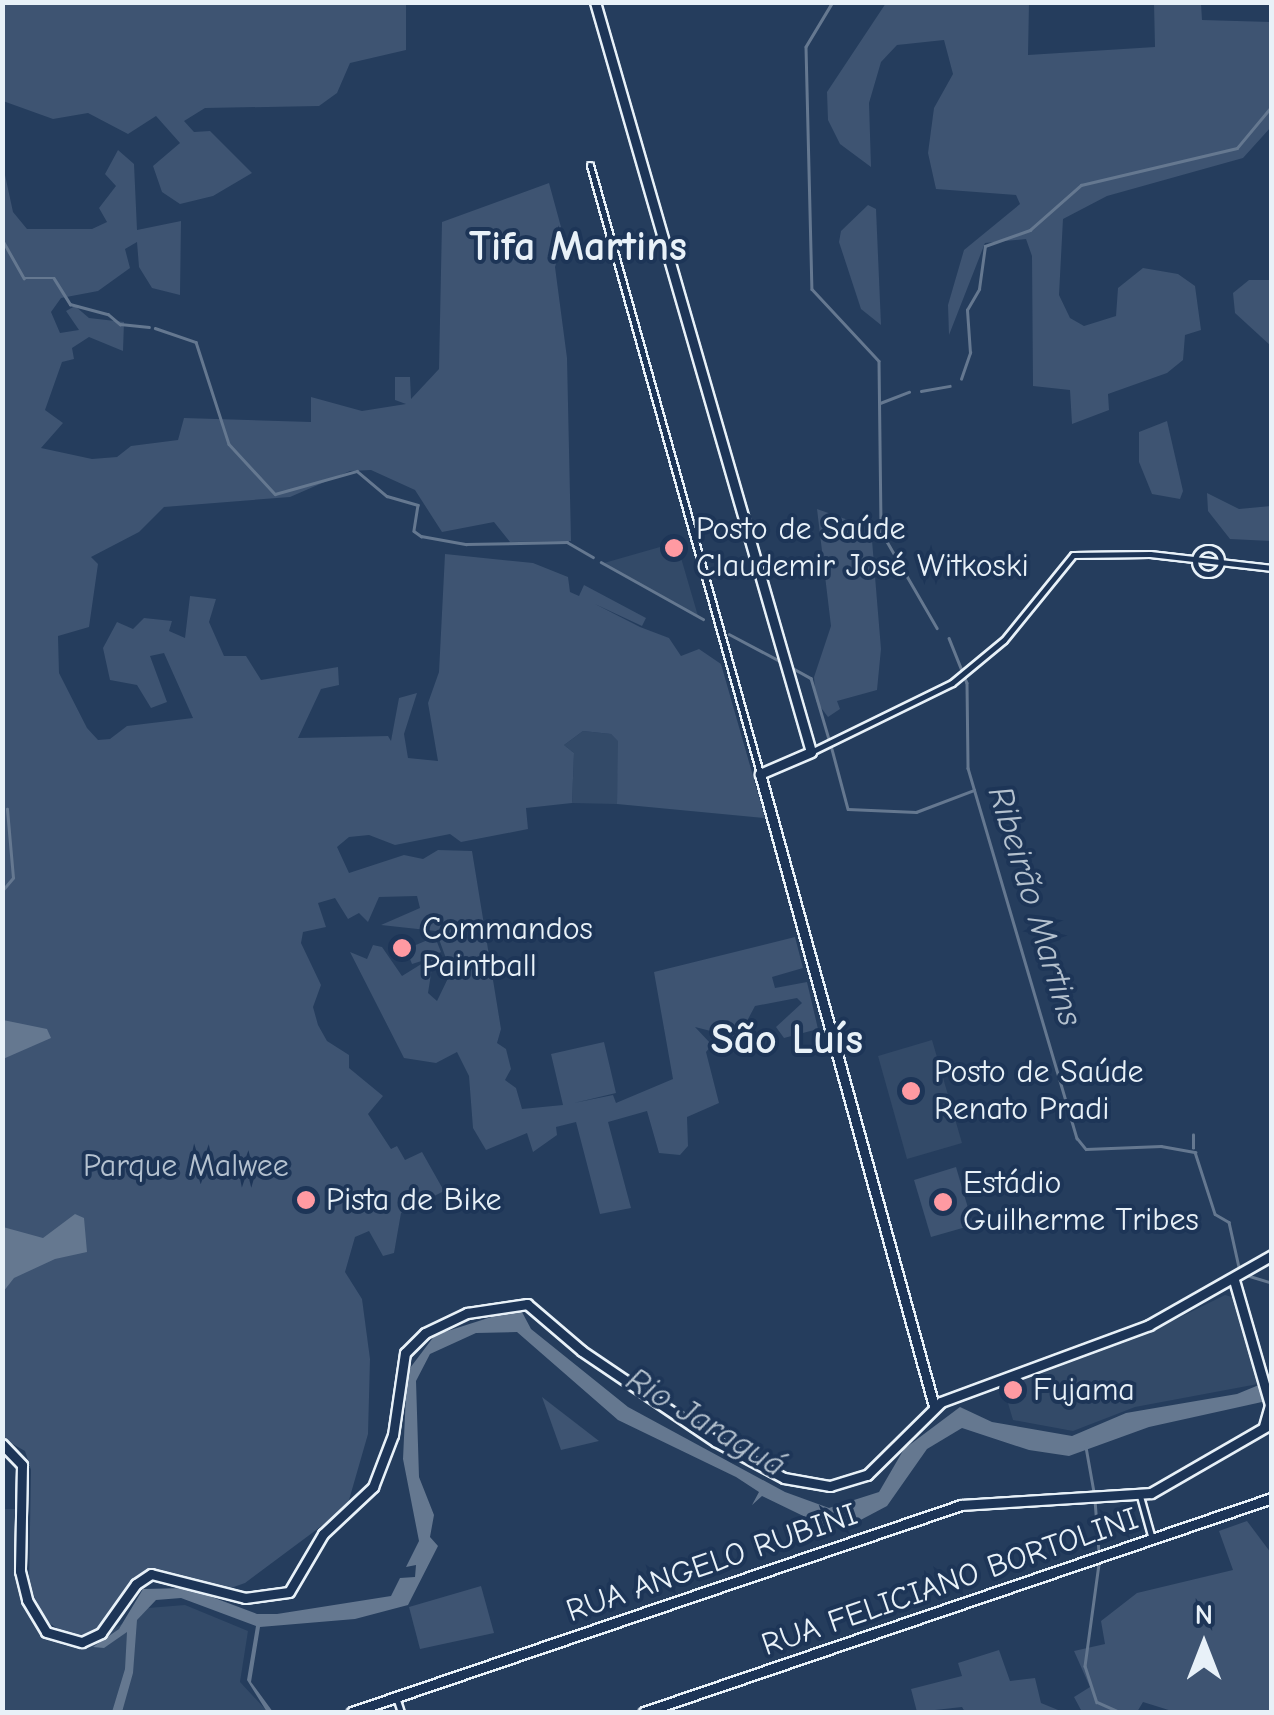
<!DOCTYPE html>
<html>
<head>
<meta charset="utf-8">
<style>
	body { margin:0 }
	#map { position:relative; width:1274px; height:1715px; overflow:hidden; background:#253d5d; font-family:"Comic Neue",sans-serif }
	div>[style] { position:absolute }
	.built>* { inset:0; background:#334a68 }
	.green>* { inset:0; background:#3e5472 }
	.water>* { inset:0; background:#657890 }
	.stream>* { height:2.5px; margin:-1.25px; padding:0 1.25px; transform-origin:1.25px; border-radius:1.25px; background:#657890 }
	.roads { filter:drop-shadow(2px 0 #e8f1f8) drop-shadow(-2px 0 #e8f1f8) drop-shadow(0 2px #e8f1f8) drop-shadow(0 -2px #e8f1f8) }
	.minor>* { height:5px; margin:-2.5px; padding:0 2.5px; transform-origin:2.5px; border-radius:2.5px; background:#1d3557 }
	.minor>.ring { margin:-2.5px; padding:0; box-sizing:content-box; background:none; border:5px solid #1d3557; border-radius:50% }
	.major>* { height:9px; margin:-4.5px; padding:0 4.5px; transform-origin:4.5px; border-radius:4.5px; background:#1d3557 }
	.dots>* { width:28px; height:28px; translate:-50% -50%; box-sizing:border-box; border:5px solid #1d3557; border-radius:50% }
	span { translate:-50% -50%; white-space:nowrap; text-align:center; line-height:1.15; -webkit-text-stroke:8px #1d3557; paint-order:stroke }
	.poi-label { font-size:32px; color:#e8f1f8 }
	.left { translate:0 -50%; text-align:left }
	.park-label { font-size:32px; color:#b5c2d0 }
	.street-label { font-size:32px; color:#e8f1f8 }
	.water-label { font-size:35px; color:#b4c1ce; font-style:italic }
	.district-label { font-size:42px; color:#e8f1f8; font-weight:700 }
	.frame { position:absolute; inset:0; border:5px solid #e8f1f8; pointer-events:none }
	.north { position:absolute; left:1154px; top:1595px; width:100px; height:100px; -webkit-text-stroke:8px #1d3557; paint-order:stroke; rotate:0deg; font-size:28px; font-weight:700; line-height:40px; text-align:center; color:#e8f1f8 }
	.north::after { content:''; display:block; margin:auto; width:35px; height:45px; background:#e8f1f8; clip-path:polygon(50% 0,100% 100%,50% 72%,0 100%) }
</style>
</head>
<body>
<div id="map">
	<div class="built">
		<i style="clip-path:polygon(660px 547px,664px 554px,679px 551px,698px 616px,604px 563px)"></i>
		<i style="clip-path:polygon(583px 731px,611px 734px,619px 741px,617px 804px,572px 803px,574px 753px,564px 745px)"></i>
		<i style="clip-path:polygon(932px 1040px,962px 1143px,907px 1159px,878px 1056px)"></i>
		<i style="clip-path:polygon(1225px 1295px,1232px 1297px,1258px 1384px,1135px 1407px,1073px 1431px,1013px 1420px,1008px 1403px,1026px 1397px,1021px 1377px,1152px 1331px)"></i>
		<i style="clip-path:polygon(3px 1509px,19px 1509px,16px 1577px,33px 1620px,49px 1637px,65px 1646px,86px 1646px,148px 1608px,185px 1605px,248px 1631px,240px 1682px,268px 1712px,3px 1712px)"></i>
	</div>
	<div class="green">
		<i style="clip-path:polygon(2px 3px,406px 3px,406px 50px,350px 63px,337px 93px,319px 106px,205px 108px,184px 121px,194px 132px,210px 131px,252px 173px,213px 196px,180px 204px,162px 192px,153px 166px,180px 143px,156px 116px,128px 134px,88px 113px,53px 119px,3px 101px)"></i>
		<i style="clip-path:polygon(886px 3px,1029px 3px,1028px 55px,1155px 47px,1154px 3px,1201px 3px,1202px 20px,1271px 22px,1271px 127px,1243px 158px,1107px 196px,1063px 219px,1059px 295px,1070px 318px,1084px 326px,1116px 316px,1118px 288px,1143px 268px,1178px 274px,1195px 286px,1201px 330px,1185px 335px,1183px 360px,1167px 373px,1108px 394px,1109px 410px,1072px 424px,1070px 390px,1033px 386px,1032px 256px,1026px 239px,985px 243px,949px 335px,948px 305px,964px 250px,1020px 204px,1016px 195px,936px 189px,928px 153px,934px 108px,953px 74px,944px 40px,897px 45px,881px 62px,869px 103px,871px 167px,840px 144px,828px 120px,827px 92px)"></i>
		<i style="clip-path:polygon(118px 150px,134px 164px,137px 230px,181px 221px,180px 295px,152px 288px,139px 267px,137px 242px,125px 249px,130px 268px,98px 291px,61px 298px,51px 312px,60px 333px,79px 330px,66px 311px,75px 306px,89px 318px,124px 322px,123px 351px,89px 337px,72px 348px,74px 359px,62px 362px,45px 410px,63px 423px,41px 448px,92px 459px,117px 457px,131px 446px,178px 440px,184px 418px,311px 422px,311px 397px,362px 411px,406px 404px,395px 400px,395px 377px,410px 377px,411px 399px,439px 369px,442px 222px,549px 183px,564px 238px,555px 267px,567px 358px,571px 541px,510px 542px,494px 522px,442px 532px,415px 490px,371px 470px,350px 471px,290px 497px,164px 507px,139px 532px,91px 557px,98px 564px,89px 627px,58px 636px,59px 673px,87px 728px,98px 740px,110px 739px,127px 726px,193px 718px,164px 653px,150px 656px,167px 702px,151px 708px,137px 685px,110px 680px,103px 648px,117px 622px,133px 629px,144px 618px,172px 621px,169px 631px,185px 638px,190px 596px,216px 599px,209px 622px,224px 656px,246px 656px,261px 680px,338px 667px,339px 685px,321px 689px,298px 738px,388px 736px,391px 741px,399px 698px,417px 693px,404px 734px,408px 758px,438px 761px,428px 703px,439px 672px,445px 554px,533px 563px,568px 577px,570px 592px,579px 596px,584px 585px,646px 618px,642px 626px,595px 604px,640px 627px,669px 638px,681px 656px,699px 649px,721px 664px,765px 818px,617px 804px,618px 741px,611px 734px,583px 731px,564px 745px,574px 753px,572px 803px,526px 808px,528px 829px,461px 842px,450px 834px,395px 845px,369px 835px,349px 837px,337px 847px,349px 873px,404px 855px,423px 859px,438px 850px,472px 851px,501px 1029px,497px 1043px,506px 1049px,511px 1069px,505px 1080px,516px 1088px,522px 1109px,563px 1105px,551px 1054px,604px 1042px,616px 1093px,574px 1103px,613px 1095px,616px 1103px,673px 1079px,654px 972px,795px 937px,803px 968px,772px 977px,775px 988px,807px 982px,818px 1029px,784px 1038px,776px 1027px,802px 1003px,797px 998px,755px 1006px,738px 1038px,695px 1027px,712px 1045px,706px 1052px,719px 1103px,687px 1117px,688px 1146px,680px 1155px,659px 1153px,647px 1111px,608px 1122px,631px 1208px,600px 1214px,576px 1122px,556px 1127px,557px 1135px,533px 1152px,527px 1133px,486px 1150px,473px 1128px,469px 1076px,457px 1052px,436px 1063px,404px 1058px,350px 952px,367px 959px,373px 945px,382px 947px,402px 976px,431px 958px,412px 964px,406px 949px,435px 937px,441px 952px,434px 955px,428px 993px,437px 1001px,451px 972px,436px 931px,381px 925px,420px 908px,417px 896px,379px 897px,368px 922px,359px 913px,348px 919px,335px 898px,318px 903px,326px 927px,303px 932px,301px 943px,321px 985px,313px 1007px,318px 1025px,327px 1041px,349px 1055px,349px 1068px,383px 1096px,368px 1114px,391px 1149px,397px 1146px,405px 1160px,422px 1152px,444px 1191px,401px 1213px,394px 1253px,383px 1256px,369px 1231px,355px 1237px,345px 1272px,362px 1299px,370px 1359px,368px 1434px,347px 1507px,245px 1583px,228px 1589px,164px 1572px,138px 1575px,96px 1631px,72px 1638px,46px 1621px,29px 1585px,31px 1470px,25px 1451px,2px 1438px,2px 161px,13px 212px,27px 229px,92px 229px,107px 222px,99px 208px,116px 186px,105px 174px)"></i>
		<i style="clip-path:polygon(868px 205px,876px 209px,881px 325px,861px 309px,839px 242px,841px 231px)"></i>
		<i style="clip-path:polygon(1249px 280px,1271px 280px,1271px 346px,1235px 313px,1233px 293px)"></i>
		<i style="clip-path:polygon(1167px 421px,1183px 491px,1180px 499px,1152px 494px,1139px 462px,1139px 432px)"></i>
		<i style="clip-path:polygon(1207px 493px,1239px 509px,1271px 506px,1271px 541px,1230px 539px,1208px 511px)"></i>
		<i style="clip-path:polygon(817px 509px,871px 528px,881px 649px,877px 690px,837px 701px,840px 709px,828px 717px,816px 701px,814px 677px,831px 626px)"></i>
		<i style="clip-path:polygon(956px 1167px,973px 1225px,931px 1237px,914px 1180px)"></i>
		<i style="clip-path:polygon(542px 1397px,599px 1441px,561px 1450px)"></i>
		<i style="clip-path:polygon(1247px 1521px,1271px 1553px,1271px 1712px,1175px 1712px,1143px 1702px,1137px 1712px,1082px 1712px,1074px 1697px,1090px 1687px,1074px 1651px,1105px 1644px,1101px 1621px,1137px 1593px,1233px 1570px,1219px 1531px)"></i>
		<i style="clip-path:polygon(481px 1586px,494px 1633px,420px 1649px,409px 1607px)"></i>
		<i style="clip-path:polygon(999px 1650px,1010px 1681px,1035px 1678px,1041px 1703px,1063px 1712px,965px 1712px,962px 1707px,917px 1712px,911px 1689px,962px 1676px,958px 1663px)"></i>
	</div>
	<div class="water">
		<i style="clip-path:polygon(3px 1020px,47px 1029px,51px 1038px,3px 1059px)"></i>
		<i style="clip-path:polygon(75px 1214px,84px 1218px,87px 1252px,55px 1259px,14px 1278px,3px 1292px,3px 1227px,43px 1238px)"></i>
		<i style="clip-path:polygon(510px 1311px,522px 1312px,531px 1329px,628px 1407px,785px 1492px,829px 1508px,879px 1492px,904px 1449px,960px 1407px,992px 1422px,1072px 1436px,1126px 1413px,1237px 1394px,1271px 1380px,1271px 1400px,1149px 1427px,1069px 1456px,1029px 1450px,962px 1428px,927px 1449px,887px 1506px,853px 1524px,826px 1527px,762px 1496px,752px 1505px,759px 1492px,736px 1477px,618px 1420px,517px 1332px,476px 1333px,430px 1354px,416px 1381px,419px 1477px,434px 1515px,430px 1537px,438px 1546px,408px 1605px,355px 1619px,260px 1627px,251px 1682px,273px 1712px,267px 1712px,247px 1680px,256px 1626px,181px 1598px,156px 1600px,137px 1620px,133px 1673px,122px 1712px,112px 1712px,125px 1669px,127px 1632px,104px 1648px,93px 1647px,119px 1629px,143px 1589px,188px 1588px,257px 1614px,277px 1614px,391px 1596px,400px 1578px,415px 1577px,416px 1565px,406px 1567px,419px 1541px,403px 1459px,407px 1372px,435px 1335px)"></i>
	</div>
	<div class="stream">
		<i style="left:833px;top:2px;width:52px;rotate:121deg"></i>
		<i style="left:806px;top:47px;width:242px;rotate:88.6deg"></i>
		<i style="left:812px;top:289px;width:98px;rotate:47.1deg"></i>
		<i style="left:879px;top:361px;width:170px;rotate:89.3deg"></i>
		<i style="left:881px;top:531px;width:112px;rotate:60deg"></i>
		<i style="left:2px;top:239px;width:45px;rotate:60.6deg"></i>
		<i style="left:24px;top:278px;width:30px"></i>
		<i style="left:54px;top:278px;width:31px;rotate:58deg"></i>
		<i style="left:70px;top:304px;width:39px;rotate:15deg"></i>
		<i style="left:108px;top:314px;width:16px;rotate:40deg"></i>
		<i style="left:120px;top:324px;width:29px;rotate:6deg"></i>
		<i style="left:155px;top:328px;width:43px;rotate:18.9deg"></i>
		<i style="left:196px;top:342px;width:107px;rotate:72.1deg"></i>
		<i style="left:229px;top:444px;width:68px;rotate:47.4deg"></i>
		<i style="left:275px;top:494px;width:85px;rotate:-15.7deg"></i>
		<i style="left:357px;top:471px;width:39px;rotate:40deg"></i>
		<i style="left:387px;top:496px;width:32px;rotate:16deg"></i>
		<i style="left:418px;top:505px;width:26px;rotate:99deg"></i>
		<i style="left:414px;top:531px;width:9px;rotate:36deg"></i>
		<i style="left:421px;top:536px;width:46px;rotate:10.1deg"></i>
		<i style="left:466px;top:544px;width:101px;rotate:-1.1deg"></i>
		<i style="left:567px;top:542px;width:30px;rotate:30deg"></i>
		<i style="left:961px;top:379px;width:28px;rotate:-71deg"></i>
		<i style="left:970px;top:353px;width:43px;rotate:-94deg"></i>
		<i style="left:967px;top:310px;width:24px;rotate:-60deg"></i>
		<i style="left:979px;top:289px;width:43px;rotate:-82.1deg"></i>
		<i style="left:985px;top:246px;width:48px;rotate:-19.6deg"></i>
		<i style="left:1030px;top:230px;width:68px;rotate:-41.4deg"></i>
		<i style="left:1081px;top:185px;width:160px;rotate:-13.3deg"></i>
		<i style="left:1237px;top:148px;width:55px;rotate:-50.2deg"></i>
		<i style="left:921px;top:391px;width:29px;rotate:-10deg"></i>
		<i style="left:880px;top:403px;width:31px;rotate:-21deg"></i>
		<i style="left:601px;top:562px;width:117px;rotate:29.2deg"></i>
		<i style="left:729px;top:634px;width:58px;rotate:27.9deg"></i>
		<i style="left:949px;top:638px;width:48px;rotate:68.2deg"></i>
		<i style="left:967px;top:683px;width:85px;rotate:89.3deg"></i>
		<i style="left:968px;top:768px;width:386px;rotate:73.6deg"></i>
		<i style="left:1077px;top:1138px;width:14px;rotate:51deg"></i>
		<i style="left:1086px;top:1149px;width:75px;rotate:-2.3deg"></i>
		<i style="left:1161px;top:1146px;width:35px;rotate:10deg"></i>
		<i style="left:1195px;top:1152px;width:65px;rotate:72.1deg"></i>
		<i style="left:1215px;top:1214px;width:16px;rotate:30deg"></i>
		<i style="left:1229px;top:1222px;width:46px;rotate:77.5deg"></i>
		<i style="left:789px;top:666px;width:25px;rotate:29deg"></i>
		<i style="left:811px;top:678px;width:64px;rotate:73.6deg"></i>
		<i style="left:832px;top:749px;width:62px;rotate:75.1deg"></i>
		<i style="left:848px;top:809px;width:68px;rotate:2.5deg"></i>
		<i style="left:916px;top:812px;width:62px;rotate:-20.8deg"></i>
		<i style="left:2px;top:891px;width:17px;rotate:-50deg"></i>
		<i style="left:13px;top:878px;width:69px;rotate:-95deg"></i>
		<i style="left:1193px;top:1148px;width:13px;rotate:-90deg"></i>
		<i style="left:1243px;top:1274px;width:30px;rotate:17deg"></i>
		<i style="left:1086px;top:1447px;width:46px;rotate:79.9deg"></i>
		<i style="left:1095px;top:1500px;width:52px;rotate:85.6deg"></i>
		<i style="left:1099px;top:1564px;width:103px;rotate:97.8deg"></i>
		<i style="left:1085px;top:1666px;width:38px;rotate:72deg"></i>
		<i style="left:1097px;top:1702px;width:24px;rotate:24deg"></i>
		<i style="left:1121px;top:1712px;width:34px"></i>
	</div>
	<div class="roads">
		<div class="minor">
			<i style="left:590px;top:165px;width:631px;rotate:74.38deg"></i>
			<i class="ring" style="left:1195px;top:548px;width:21px;height:21px"></i>
			<i style="left:811px;top:752px;width:157px;rotate:-26.1deg"></i>
			<i style="left:952px;top:683px;width:67px;rotate:-39.6deg"></i>
			<i style="left:1004px;top:640px;width:109px;rotate:-50.9deg"></i>
			<i style="left:1073px;top:555px;width:77px;rotate:-0.7deg"></i>
			<i style="left:1150px;top:554px;width:123px;rotate:6.5deg"></i>
			<i style="left:1140px;top:1496px;width:45px;rotate:74.4deg"></i>
			<i style="left:396px;top:1697px;width:16px;rotate:72deg"></i>
		</div>
		<div class="major">
			<i style="left:595px;top:2px;width:780px;rotate:73.93deg"></i>
			<i style="left:811px;top:752px;width:56px;rotate:156.7deg"></i>
			<i style="left:760px;top:774px;width:656px;rotate:74.61deg"></i>
			<i style="left:1234px;top:1280px;width:130px;rotate:73.9deg"></i>
			<i style="left:1270px;top:1405px;width:22px;rotate:106deg"></i>
			<i style="left:2px;top:1444px;width:29px;rotate:46deg"></i>
			<i style="left:22px;top:1465px;width:106px;rotate:91.1deg"></i>
			<i style="left:20px;top:1571px;width:30px;rotate:76deg"></i>
			<i style="left:27px;top:1600px;width:37px;rotate:59deg"></i>
			<i style="left:46px;top:1632px;width:37px;rotate:16deg"></i>
			<i style="left:82px;top:1642px;width:21px;rotate:-25deg"></i>
			<i style="left:101px;top:1633px;width:60px;rotate:-54.5deg"></i>
			<i style="left:136px;top:1584px;width:18px;rotate:-34deg"></i>
			<i style="left:151px;top:1574px;width:97px;rotate:14.3deg"></i>
			<i style="left:245px;top:1598px;width:44px;rotate:-7.8deg"></i>
			<i style="left:289px;top:1592px;width:67px;rotate:-59.6deg"></i>
			<i style="left:323px;top:1534px;width:69px;rotate:-43.2deg"></i>
			<i style="left:373px;top:1487px;width:56px;rotate:-69deg"></i>
			<i style="left:393px;top:1435px;width:83px;rotate:-81.7deg"></i>
			<i style="left:405px;top:1353px;width:28px;rotate:-45deg"></i>
			<i style="left:425px;top:1333px;width:47px;rotate:-25.5deg"></i>
			<i style="left:467px;top:1313px;width:61px;rotate:-8.5deg"></i>
			<i style="left:527px;top:1304px;width:72px;rotate:40.5deg"></i>
			<i style="left:582px;top:1351px;width:161px;rotate:34.1deg"></i>
			<i style="left:715px;top:1441px;width:78px;rotate:28.2deg"></i>
			<i style="left:784px;top:1478px;width:47px;rotate:9.9deg"></i>
			<i style="left:830px;top:1486px;width:39px;rotate:-17deg"></i>
			<i style="left:867px;top:1475px;width:104px;rotate:-44.6deg"></i>
			<i style="left:941px;top:1402px;width:222px;rotate:-20.3deg"></i>
			<i style="left:1149px;top:1325px;width:142px;rotate:-29.6deg"></i>
			<i style="left:352px;top:1712px;width:643px;rotate:-18.77deg"></i>
			<i style="left:961px;top:1505px;width:190px;rotate:-3.6deg"></i>
			<i style="left:1151px;top:1493px;width:140px;rotate:-30deg"></i>
			<i style="left:644px;top:1712px;width:663px;rotate:-18.82deg"></i>
		</div>
	</div>
	<div class="dots">
		<i style="left:674px;top:548px;background:#ff9aa2"></i>
		<i style="left:402px;top:948px;background:#ff9aa2"></i>
		<i style="left:911px;top:1091px;background:#ff9aa2"></i>
		<i style="left:306px;top:1200px;background:#ff9aa2"></i>
		<i style="left:943px;top:1202px;background:#ff9aa2"></i>
		<i style="left:1013px;top:1390px;background:#ff9aa2"></i>
	</div>
	<div class="poi-label">
		<span class="left" style="left:696px;top:548px">Posto de Saúde<br>Claudemir José Witkoski</span>
		<span class="left" style="left:422px;top:948px">Commandos<br>Paintball</span>
		<span class="left" style="left:934px;top:1091px">Posto de Saúde<br>Renato Pradi</span>
		<span class="left" style="left:963px;top:1202px">Estádio<br>Guilherme Tribes</span>
		<span class="left" style="left:326px;top:1200px">Pista de Bike</span>
		<span class="left" style="left:1033px;top:1390px">Fujama</span>
	</div>
	<div class="park-label">
		<span style="left:186px;top:1166px">Parque Malwee</span>
	</div>
	<div class="street-label">
		<span style="left:712px;top:1563px;rotate:-19deg">RUA ANGELO RUBINI</span>
		<span style="left:950px;top:1582px;rotate:-19deg">RUA FELICIANO BORTOLINI</span>
	</div>
	<div class="water-label">
		<span style="left:1035px;top:906px;rotate:73deg">Ribeirão Martins</span>
		<span style="left:706px;top:1422px;rotate:31deg">Rio Jaraguá</span>
	</div>
	<div class="district-label">
		<span style="left:578px;top:247px">Tifa Martins</span>
		<span style="left:787px;top:1040px">São Luís</span>
	</div>
	<div class="frame"></div>
	<div class="north">N</div>
</div>
</body>
</html>
